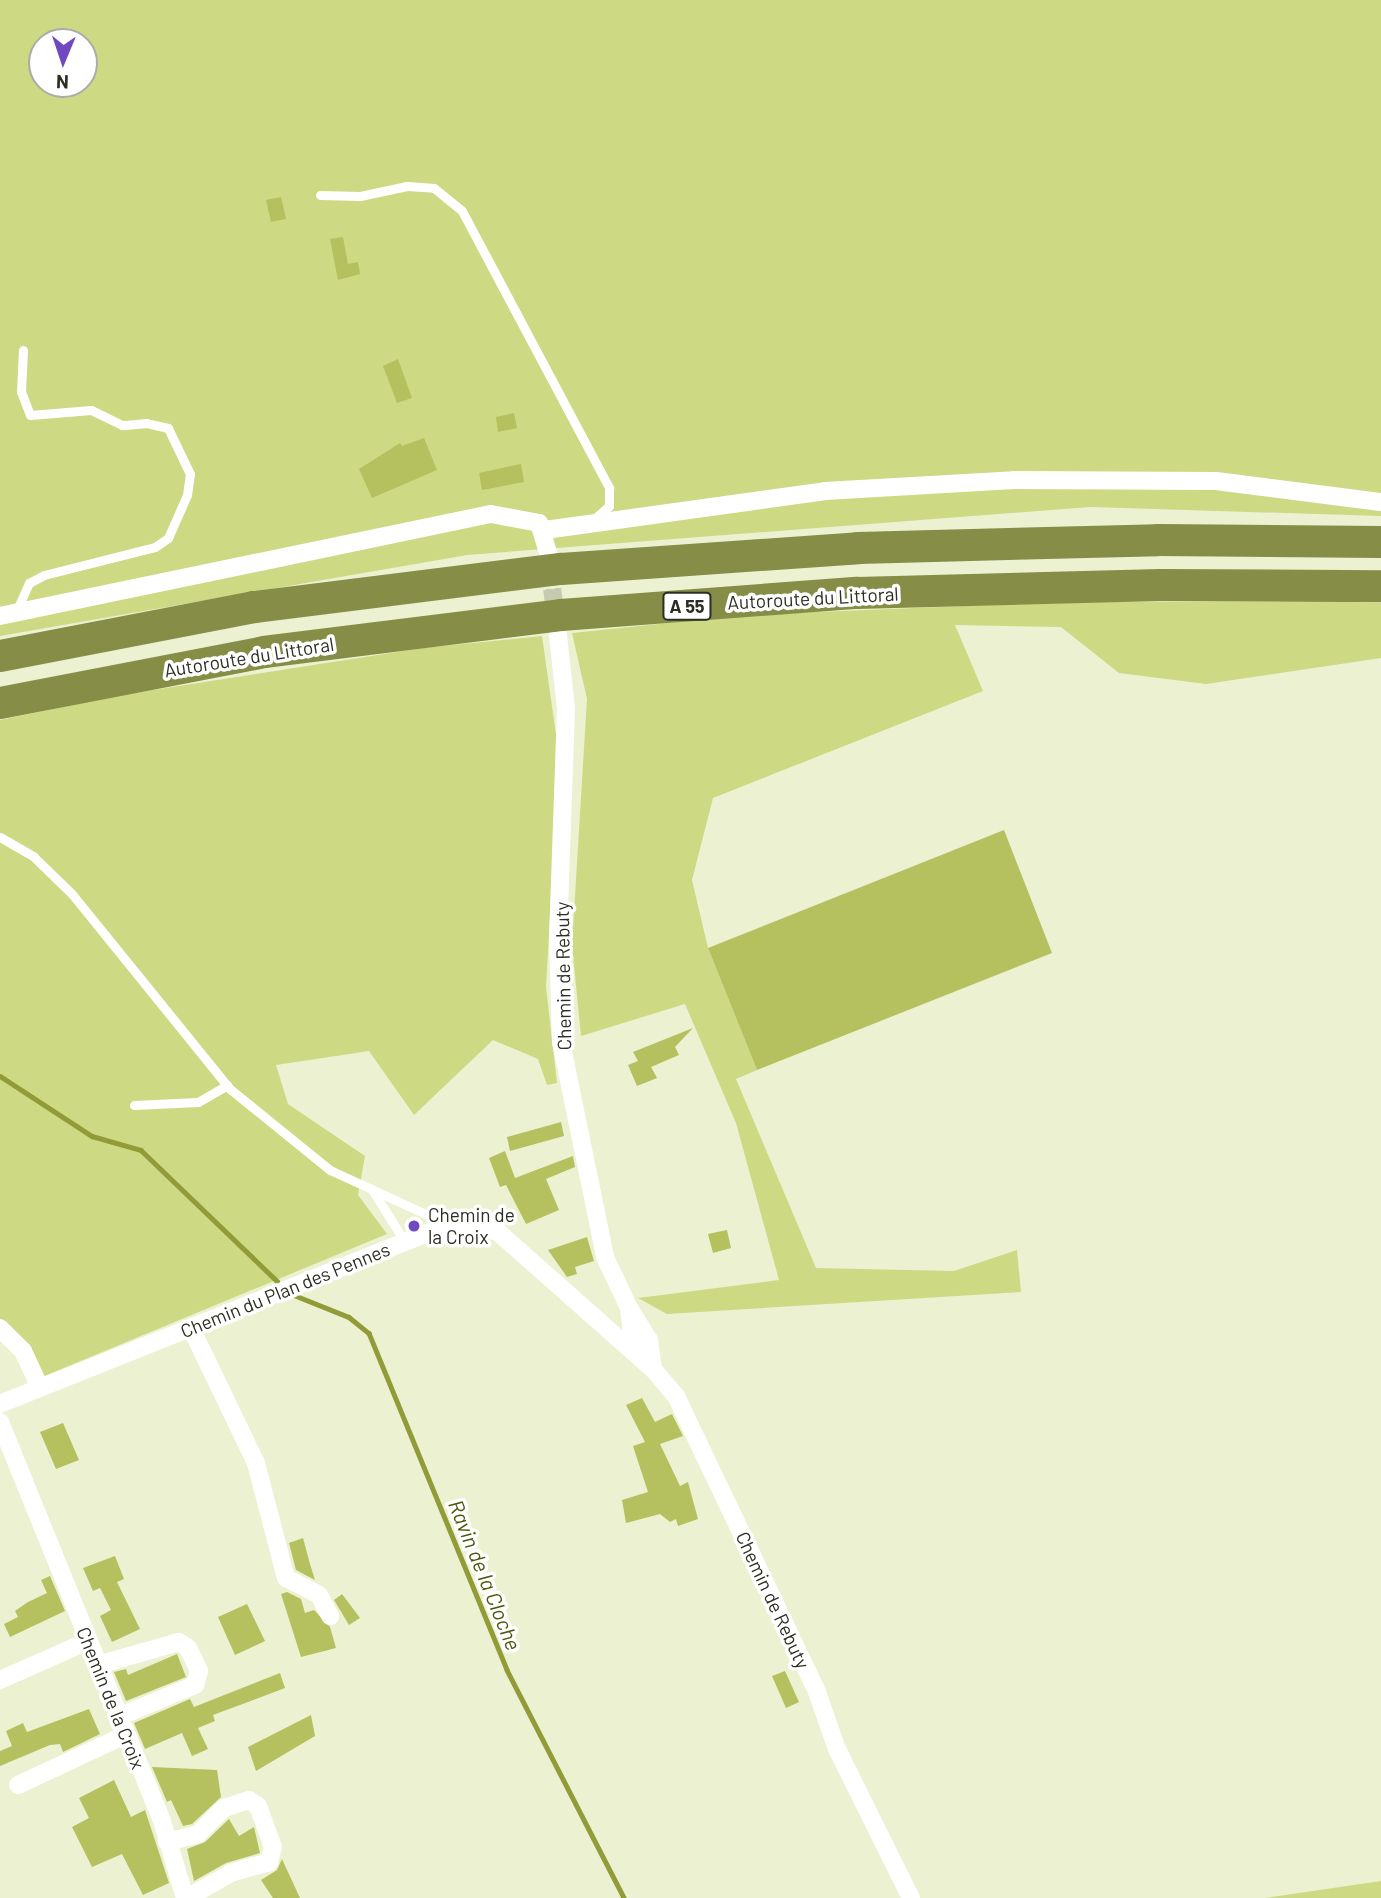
<!DOCTYPE html>
<html>
<head>
<meta charset="utf-8">
<style>
	body { margin:0 }
	#map { position:relative; width:1381px; height:1898px; overflow:hidden; background:#ecf1d2; font-family:Barlow,sans-serif }
	div>[style] { position:absolute }
	.green>* { inset:0; background:#ced983 }
	.stream>* { height:4.5px; margin:-2.25px; padding:0 2.25px; transform-origin:2.25px; border-radius:2.25px; background:#919b38 }
	.building>* { inset:0; background:#b5c05f }
	.street-tunnel>* { height:18px; margin-top:-9px; transform-origin:0; background:repeating-linear-gradient(90deg,#c6caaf 0 18px,transparent 0 27px) }
	.lane>* { height:9px; margin:-4.5px; padding:0 4.5px; transform-origin:4.5px; border-radius:4.5px; background:#fff }
	.street>* { height:18px; margin:-9px; padding:0 9px; transform-origin:9px; border-radius:9px; background:#fff }
	.highway>* { height:32px; margin:-16px; padding:0 16px; transform-origin:16px; border-radius:16px; background:#858d46 }
	.dots>* { width:19px; height:19px; translate:-50% -50%; box-sizing:border-box; border:4px solid #fff; border-radius:50% }
	span { translate:-50% -50%; white-space:nowrap; text-align:center; line-height:1.15; -webkit-text-stroke:7px #fff; paint-order:stroke }
	.shield-label span { padding:2px 5px; background:#fff; border:2px solid; border-radius:5px; -webkit-text-stroke-width:0 }
	.shield-label { font-size:18px; color:#2c2e23; font-weight:700 }
	.street-label { font-size:19px; color:#2c2e23 }
	.poi-label { font-size:19px; color:#2c2e23 }
	.left { translate:0 -50%; text-align:left }
	.water-label { font-size:21px; color:#4f550b; font-style:italic }
	.north { position:absolute; left:28px; top:28px; width:70px; height:70px; box-sizing:border-box; background:#fff; border:2px solid #ababa7; border-radius:50%; rotate:182deg; font-size:19px; font-weight:700; line-height:28px; text-align:center; color:#2c2e23 }
	.north::after { content:''; display:block; margin:auto; width:24px; height:32px; background:#7048c0; clip-path:polygon(50% 0,100% 100%,50% 72%,0 100%) }
</style>
</head>
<body>
<div id="map">
	<div class="green">
		<i style="clip-path:polygon(evenodd,0 0,1381px 0,1381px 516px,1090px 507px,467px 555px,0 636px,0 0,42px 42px,84px 42px,84px 84px,42px 84px,42px 42px)"></i>
		<i style="clip-path:polygon(1311px 601px,1381px 603px,1381px 658px,1206px 684px,1119px 673px,1061px 627px,955px 625px,983px 691px,713px 798px,692px 880px,708px 948px,757px 1070px,736px 1079px,816px 1268px,954px 1271px,1017px 1250px,1021px 1292px,667px 1314px,638px 1298px,779px 1280px,736px 1123px,685px 1004px,581px 1036px,572px 945px,587px 699px,572px 633px,746px 615px,1059px 602px)"></i>
		<i style="clip-path:polygon(542px 636px,559px 756px,546px 987px,557px 1083px,547px 1085px,538px 1059px,493px 1040px,414px 1115px,369px 1051px,276px 1065px,288px 1104px,365px 1156px,358px 1195px,387px 1234px,42px 1377px,0 1328px,0 720px,121px 695px,423px 648px)"></i>
		<i style="clip-path:polygon(1381px 1881px,1381px 1898px,1265px 1898px)"></i>
	</div>
	<div class="stream">
		<i style="left:0;top:1076px;width:110px;rotate:33.1deg"></i>
		<i style="left:92px;top:1136px;width:51px;rotate:15.9deg"></i>
		<i style="left:141px;top:1150px;width:189px;rotate:43.9deg"></i>
		<i style="left:294px;top:1295px;width:59px;rotate:21.8deg"></i>
		<i style="left:349px;top:1317px;width:26px;rotate:39deg"></i>
		<i style="left:369px;top:1333px;width:364px;rotate:67.7deg"></i>
		<i style="left:507px;top:1670px;width:256px;rotate:62.8deg"></i>
	</div>
	<div class="building">
		<i style="clip-path:polygon(281px 197px,286px 219px,271px 222px,266px 200px)"></i>
		<i style="clip-path:polygon(343px 237px,348px 264px,358px 262px,360px 274px,338px 280px,330px 239px)"></i>
		<i style="clip-path:polygon(398px 359px,412px 398px,397px 403px,383px 366px)"></i>
		<i style="clip-path:polygon(514px 413px,517px 428px,498px 432px,496px 417px)"></i>
		<i style="clip-path:polygon(424px 438px,437px 470px,372px 498px,359px 469px,400px 443px,402px 446px)"></i>
		<i style="clip-path:polygon(521px 464px,524px 482px,482px 490px,479px 473px)"></i>
		<i style="clip-path:polygon(1004px 830px,1052px 953px,757px 1070px,708px 948px)"></i>
		<i style="clip-path:polygon(693px 1028px,675px 1047px,679px 1055px,651px 1067px,657px 1078px,637px 1086px,628px 1065px,638px 1061px,633px 1052px)"></i>
		<i style="clip-path:polygon(561px 1122px,564px 1136px,510px 1151px,507px 1137px)"></i>
		<i style="clip-path:polygon(505px 1151px,515px 1178px,573px 1156px,575px 1167px,546px 1179px,559px 1210px,526px 1224px,506px 1185px,500px 1187px,489px 1158px)"></i>
		<i style="clip-path:polygon(727px 1230px,731px 1248px,713px 1253px,708px 1234px)"></i>
		<i style="clip-path:polygon(587px 1237px,594px 1261px,575px 1267px,577px 1274px,567px 1277px,548px 1250px)"></i>
		<i style="clip-path:polygon(642px 1398px,655px 1422px,672px 1414px,683px 1436px,660px 1444px,680px 1486px,688px 1482px,698px 1519px,678px 1526px,676px 1519px,670px 1522px,660px 1514px,626px 1523px,622px 1500px,648px 1492px,633px 1446px,645px 1442px,626px 1405px)"></i>
		<i style="clip-path:polygon(63px 1423px,79px 1460px,56px 1469px,40px 1432px)"></i>
		<i style="clip-path:polygon(303px 1538px,310px 1564px,315px 1580px,296px 1570px,289px 1543px)"></i>
		<i style="clip-path:polygon(115px 1556px,124px 1579px,117px 1582px,140px 1629px,112px 1642px,100px 1616px,111px 1610px,100px 1588px,93px 1591px,83px 1568px)"></i>
		<i style="clip-path:polygon(50px 1576px,65px 1611px,10px 1637px,4px 1624px,18px 1617px,15px 1611px,28px 1602px,47px 1593px,41px 1580px)"></i>
		<i style="clip-path:polygon(287px 1592px,301px 1599px,305px 1613px,314px 1610px,330px 1627px,336px 1648px,301px 1657px,281px 1594px)"></i>
		<i style="clip-path:polygon(342px 1594px,360px 1618px,349px 1625px,334px 1600px)"></i>
		<i style="clip-path:polygon(247px 1604px,265px 1641px,235px 1655px,218px 1617px)"></i>
		<i style="clip-path:polygon(177px 1654px,186px 1677px,126px 1701px,114px 1672px,126px 1669px,128px 1675px)"></i>
		<i style="clip-path:polygon(785px 1671px,799px 1702px,786px 1708px,772px 1676px)"></i>
		<i style="clip-path:polygon(280px 1673px,285px 1688px,213px 1715px,215px 1721px,198px 1728px,208px 1749px,192px 1756px,182px 1733px,145px 1749px,134px 1723px,190px 1699px,194px 1707px)"></i>
		<i style="clip-path:polygon(89px 1709px,100px 1734px,63px 1752px,60px 1744px,50px 1745px,0 1766px,0 1751px,12px 1746px,6px 1731px,23px 1723px,27px 1732px)"></i>
		<i style="clip-path:polygon(311px 1715px,315px 1736px,256px 1771px,248px 1747px)"></i>
		<i style="clip-path:polygon(152px 1767px,217px 1770px,221px 1797px,192px 1824px,183px 1826px,171px 1800px,167px 1802px)"></i>
		<i style="clip-path:polygon(114px 1780px,131px 1817px,145px 1810px,169px 1883px,143px 1895px,122px 1854px,92px 1867px,72px 1827px,89px 1818px,79px 1798px)"></i>
		<i style="clip-path:polygon(229px 1819px,239px 1836px,254px 1827px,260px 1853px,226px 1863px,194px 1881px,187px 1849px,205px 1842px)"></i>
		<i style="clip-path:polygon(282px 1859px,300px 1898px,273px 1898px,261px 1880px,277px 1870px)"></i>
	</div>
	<div class="street-tunnel">
		<i style="left:549px;top:562px;width:59px;rotate:83.2deg"></i>
	</div>
	<div class="lane">
		<i style="left:320px;top:195px;width:40px;rotate:1.4deg"></i>
		<i style="left:360px;top:196px;width:48px;rotate:-12deg"></i>
		<i style="left:407px;top:186px;width:27px;rotate:4deg"></i>
		<i style="left:434px;top:188px;width:36px;rotate:39deg"></i>
		<i style="left:462px;top:211px;width:314px;rotate:62deg"></i>
		<i style="left:609px;top:488px;width:18px;rotate:90deg"></i>
		<i style="left:609px;top:506px;width:18px;rotate:139deg"></i>
		<i style="left:16px;top:612px;width:32px;rotate:-66deg"></i>
		<i style="left:29px;top:583px;width:17px;rotate:-28deg"></i>
		<i style="left:44px;top:575px;width:114px;rotate:-14.2deg"></i>
		<i style="left:155px;top:547px;width:16px;rotate:-35deg"></i>
		<i style="left:168px;top:538px;width:47px;rotate:-66.2deg"></i>
		<i style="left:187px;top:495px;width:21px;rotate:-82deg"></i>
		<i style="left:190px;top:474px;width:51px;rotate:-115.6deg"></i>
		<i style="left:168px;top:428px;width:22px;rotate:-167deg"></i>
		<i style="left:147px;top:423px;width:25px;rotate:175deg"></i>
		<i style="left:122px;top:425px;width:34px;rotate:-154deg"></i>
		<i style="left:91px;top:410px;width:61px;rotate:175.3deg"></i>
		<i style="left:30px;top:415px;width:25px;rotate:-111deg"></i>
		<i style="left:21px;top:392px;width:42px;rotate:-87.3deg"></i>
		<i style="left:0;top:837px;width:39px;rotate:30deg"></i>
		<i style="left:34px;top:857px;width:53px;rotate:44.2deg"></i>
		<i style="left:72px;top:894px;width:251px;rotate:51deg"></i>
		<i style="left:230px;top:1089px;width:129px;rotate:39deg"></i>
		<i style="left:330px;top:1170px;width:110px;rotate:24.7deg"></i>
		<i style="left:430px;top:1216px;width:16px;rotate:55deg"></i>
		<i style="left:134px;top:1105px;width:64px;rotate:-2.7deg"></i>
		<i style="left:198px;top:1102px;width:34px;rotate:-30deg"></i>
		<i style="left:373px;top:1191px;width:60px;rotate:57.9deg"></i>
	</div>
	<div class="street">
		<i style="left:545px;top:530px;width:283px;rotate:-7.9deg"></i>
		<i style="left:825px;top:491px;width:189px;rotate:-3.3deg"></i>
		<i style="left:1014px;top:480px;width:202px;rotate:0.3deg"></i>
		<i style="left:1216px;top:481px;width:166px;rotate:7.3deg"></i>
		<i style="left:0;top:616px;width:501px;rotate:-11.74deg"></i>
		<i style="left:491px;top:514px;width:49px;rotate:10.6deg"></i>
		<i style="left:539px;top:523px;width:31px;rotate:73deg"></i>
		<i style="left:558px;top:635px;width:74px;rotate:83.8deg"></i>
		<i style="left:566px;top:709px;width:227px;rotate:92deg"></i>
		<i style="left:558px;top:936px;width:106px;rotate:88.4deg"></i>
		<i style="left:561px;top:1042px;width:219px;rotate:78.4deg"></i>
		<i style="left:605px;top:1257px;width:56px;rotate:64.8deg"></i>
		<i style="left:0;top:1328px;width:33px;rotate:45deg"></i>
		<i style="left:23px;top:1351px;width:40px;rotate:65deg"></i>
		<i style="left:191px;top:1328px;width:150px;rotate:64.3deg"></i>
		<i style="left:256px;top:1463px;width:119px;rotate:75.4deg"></i>
		<i style="left:286px;top:1578px;width:37px;rotate:27deg"></i>
		<i style="left:319px;top:1595px;width:24px;rotate:62deg"></i>
		<i style="left:634px;top:1352px;width:44px;rotate:-96.5deg"></i>
		<i style="left:629px;top:1308px;width:38px;rotate:58deg"></i>
		<i style="left:649px;top:1340px;width:29px;rotate:82deg"></i>
		<i style="left:0;top:1404px;width:466px;rotate:-21.8deg"></i>
		<i style="left:433px;top:1231px;width:37px;rotate:-9deg"></i>
		<i style="left:470px;top:1225px;width:29px;rotate:14deg"></i>
		<i style="left:498px;top:1232px;width:207px;rotate:41.5deg"></i>
		<i style="left:653px;top:1369px;width:35px;rotate:50deg"></i>
		<i style="left:676px;top:1396px;width:328px;rotate:64.5deg"></i>
		<i style="left:817px;top:1692px;width:60px;rotate:70.7deg"></i>
		<i style="left:837px;top:1749px;width:166px;rotate:63.6deg"></i>
		<i style="left:0;top:1422px;width:431px;rotate:67.9deg"></i>
		<i style="left:162px;top:1821px;width:80px;rotate:73.4deg"></i>
		<i style="left:98px;top:1665px;width:84px;rotate:-15.9deg"></i>
		<i style="left:179px;top:1642px;width:11px;rotate:34deg"></i>
		<i style="left:188px;top:1648px;width:25px;rotate:64deg"></i>
		<i style="left:199px;top:1671px;width:15px;rotate:106deg"></i>
		<i style="left:195px;top:1685px;width:83px;rotate:157.4deg"></i>
		<i style="left:0;top:1680px;width:96px;rotate:-23.9deg"></i>
		<i style="left:18px;top:1785px;width:118px;rotate:-25deg"></i>
		<i style="left:167px;top:1842px;width:32px;rotate:-14deg"></i>
		<i style="left:198px;top:1834px;width:37px;rotate:-45deg"></i>
		<i style="left:224px;top:1808px;width:26px;rotate:-18deg"></i>
		<i style="left:249px;top:1800px;width:11px;rotate:34deg"></i>
		<i style="left:258px;top:1806px;width:44px;rotate:69.9deg"></i>
		<i style="left:273px;top:1847px;width:16px;rotate:105deg"></i>
		<i style="left:269px;top:1862px;width:40px;rotate:164deg"></i>
		<i style="left:231px;top:1873px;width:51px;rotate:150.4deg"></i>
	</div>
	<div class="highway">
		<i style="left:0;top:656px;width:259px;rotate:-10.9deg"></i>
		<i style="left:254px;top:607px;width:309px;rotate:-7.1deg"></i>
		<i style="left:561px;top:569px;width:298px;rotate:-4deg"></i>
		<i style="left:858px;top:548px;width:300px;rotate:-1.5deg"></i>
		<i style="left:1158px;top:540px;width:223px;rotate:0.5deg"></i>
		<i style="left:0;top:703px;width:269px;rotate:-10.9deg"></i>
		<i style="left:264px;top:652px;width:299px;rotate:-7.1deg"></i>
		<i style="left:561px;top:615px;width:297px;rotate:-4.3deg"></i>
		<i style="left:857px;top:593px;width:303px;rotate:-1.5deg"></i>
		<i style="left:1160px;top:585px;width:221px;rotate:0.3deg"></i>
	</div>
	<div class="dots">
		<i style="left:414px;top:1226px;background:#7048c0"></i>
	</div>
	<div class="shield-label">
		<span style="left:687px;top:606px">A 55</span>
	</div>
	<div class="street-label">
		<span style="left:813px;top:598px;rotate:-3deg">Autoroute du Littoral</span>
		<span style="left:249px;top:657px;rotate:-9deg">Autoroute du Littoral</span>
		<span style="left:563px;top:976px;rotate:-91deg">Chemin de Rebuty</span>
		<span style="left:285px;top:1290px;rotate:-22deg">Chemin du Plan des Pennes</span>
		<span style="left:773px;top:1600px;rotate:65deg">Chemin de Rebuty</span>
		<span style="left:111px;top:1698px;rotate:68deg">Chemin de la Croix</span>
	</div>
	<div class="poi-label">
		<span class="left" style="left:428px;top:1226px">Chemin de<br>la Croix</span>
	</div>
	<div class="water-label">
		<span style="left:485px;top:1575px;rotate:68deg">Ravin de la Cloche</span>
	</div>
	<div class="north">N</div>
</div>
</body>
</html>
